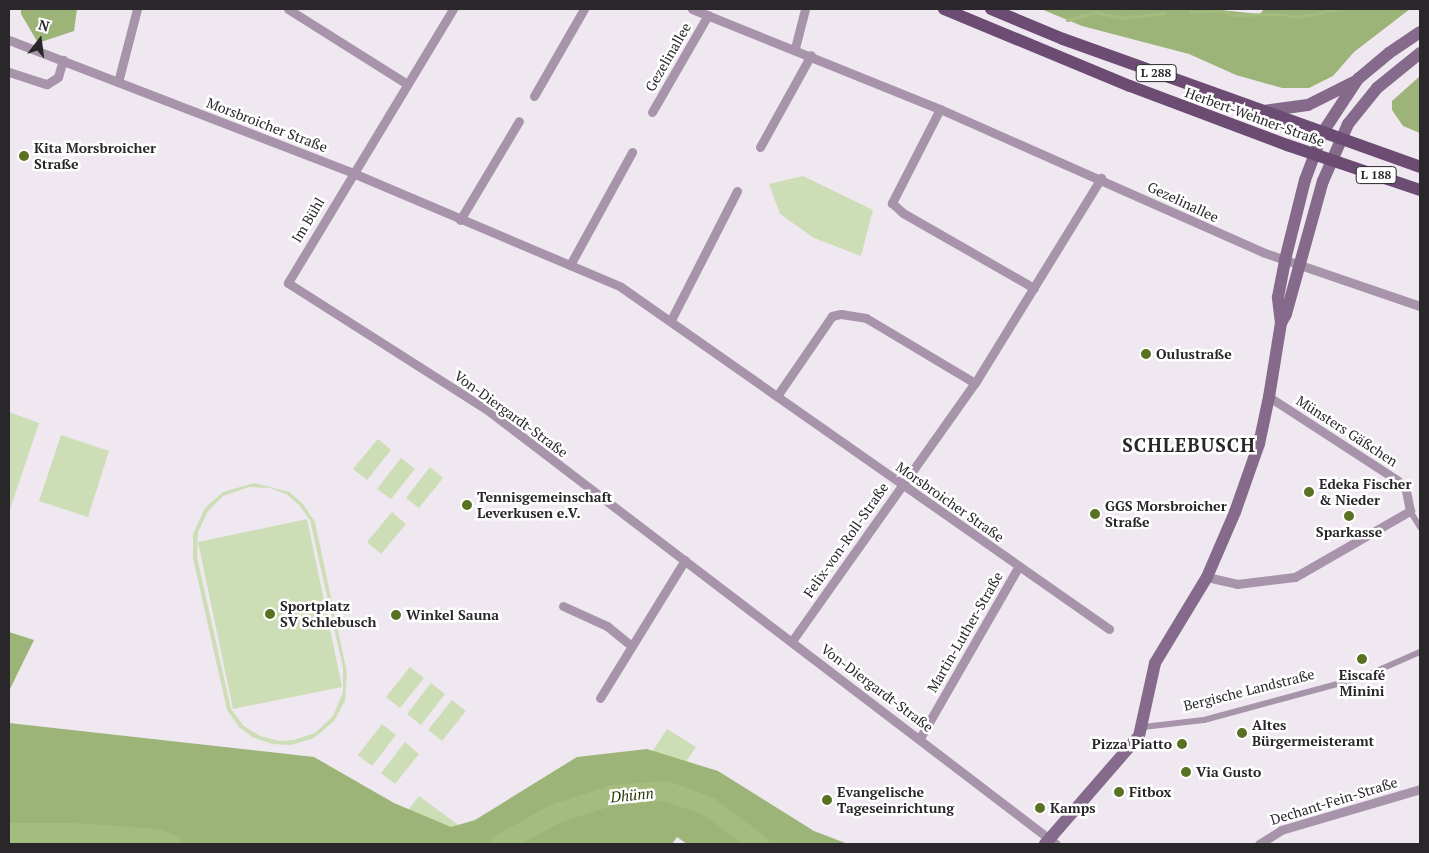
<!DOCTYPE html>
<html>
<head>
<meta charset="utf-8">
<style>
	body { margin:0 }
	#map { position:relative; width:1429px; height:853px; overflow:hidden; background:#efe8f1; font-family:"PT Serif",serif }
	div>[style] { position:absolute }
	.green>* { inset:0; background:#cdddb5 }
	.forest>* { inset:0; background:#9db478 }
	.stream>* { height:3px; margin:-1.5px; padding:0 1.5px; transform-origin:1.5px; border-radius:1.5px; background:#a5bc7f }
	.river>* { height:20px; margin:-10px; padding:0 10px; transform-origin:10px; border-radius:10px; background:#a5bc7f }
	.pedestrian>* { height:6px; margin:-3px; padding:0 3px; transform-origin:3px; border-radius:3px; background:#a794ab }
	.minor>* { height:9px; margin:-4.5px; padding:0 4.5px; transform-origin:4.5px; border-radius:4.5px; background:#a794ab }
	.secondary>* { height:12px; margin:-6px; padding:0 6px; transform-origin:6px; border-radius:6px; background:#856a8b }
	.primary>* { height:12px; margin:-6px; padding:0 6px; transform-origin:6px; border-radius:6px; background:#6d4c74 }
	.dots>* { width:14px; height:14px; translate:-50% -50%; box-sizing:border-box; border:2px solid #fff; border-radius:50% }
	span { translate:-50% -50%; white-space:nowrap; text-align:center; line-height:1.15; -webkit-text-stroke:5px #fff; paint-order:stroke }
	.shield-label span { padding:1px 4px; background:#fff; border:1px solid; border-radius:4px; -webkit-text-stroke-width:0 }
	.shield-label { font-size:12px; color:#29272a; font-weight:700 }
	.street-label { font-size:14px; color:#29272a }
	.poi-label { font-size:14px; color:#29272a; font-weight:700 }
	.left { translate:0 -50%; text-align:left }
	.right { translate:-100% -50%; text-align:right }
	.water-label { font-size:15px; color:#283607; font-style:italic }
	.district-label { font-size:19px; color:#29272a; font-weight:700; letter-spacing:1px }
	.frame { position:absolute; inset:0; border:10px solid #29272a; pointer-events:none }
	.north { position:absolute; left:15px; top:15px; width:50px; height:50px; -webkit-text-stroke:4px #fff; paint-order:stroke; rotate:15deg; font-size:14px; font-weight:700; line-height:20px; text-align:center; color:#29272a }
	.north::after { content:''; display:block; margin:auto; width:18px; height:22px; background:#29272a; clip-path:polygon(50% 0,100% 100%,50% 72%,0 100%) }
</style>
</head>
<body>
<div id="map">
	<div class="green">
		<i style="clip-path:polygon(803px 176px,873px 210px,861px 256px,814px 238px,780px 214px,769px 184px)"></i>
		<i style="clip-path:polygon(9px 412px,39px 423px,9px 512px)"></i>
		<i style="clip-path:polygon(61px 435px,109px 451px,88px 517px,39px 501px)"></i>
		<i style="clip-path:polygon(378px 439px,391px 450px,367px 480px,353px 469px)"></i>
		<i style="clip-path:polygon(401px 458px,415px 469px,391px 499px,377px 489px)"></i>
		<i style="clip-path:polygon(430px 467px,443px 478px,419px 508px,406px 498px)"></i>
		<i style="clip-path:polygon(evenodd,254px 483px,289px 492px,303px 504px,315px 522px,347px 673px,345px 701px,334px 721px,314px 738px,291px 745px,272px 744px,252px 737px,239px 727px,227px 710px,193px 558px,193px 534px,205px 508px,223px 492px,254px 483px,249px 487px,270px 488px,286px 494px,299px 505px,310px 520px,343px 668px,343px 692px,333px 716px,315px 733px,294px 740px,280px 741px,260px 736px,244px 726px,231px 709px,197px 557px,198px 532px,208px 511px,223px 496px,249px 487px)"></i>
		<i style="clip-path:polygon(392px 512px,406px 524px,381px 554px,367px 542px)"></i>
		<i style="clip-path:polygon(307px 519px,342px 687px,233px 709px,198px 542px)"></i>
		<i style="clip-path:polygon(410px 667px,424px 678px,400px 708px,386px 697px)"></i>
		<i style="clip-path:polygon(431px 683px,445px 694px,421px 725px,407px 714px)"></i>
		<i style="clip-path:polygon(452px 700px,466px 711px,442px 741px,428px 730px)"></i>
		<i style="clip-path:polygon(382px 724px,396px 735px,372px 766px,358px 755px)"></i>
		<i style="clip-path:polygon(667px 729px,696px 747px,685px 763px,650px 755px)"></i>
		<i style="clip-path:polygon(405px 742px,419px 754px,395px 784px,381px 773px)"></i>
		<i style="clip-path:polygon(419px 796px,461px 827px,454px 836px,405px 814px)"></i>
	</div>
	<div class="forest">
		<i style="clip-path:polygon(21px 9px,77px 9px,74px 31px,38px 43px,21px 14px)"></i>
		<i style="clip-path:polygon(1041px 9px,1209px 9px,1260px 14px,1264px 9px,1410px 9px,1354px 52px,1333px 76px,1309px 88px,1282px 88px,1236px 75px,1189px 54px,1082px 26px)"></i>
		<i style="clip-path:polygon(1420px 76px,1420px 133px,1403px 126px,1392px 110px,1392px 101px)"></i>
		<i style="clip-path:polygon(9px 632px,34px 640px,9px 691px)"></i>
		<i style="clip-path:polygon(9px 723px,314px 757px,394px 803px,451px 827px,475px 820px,577px 757px,647px 749px,718px 771px,814px 831px,848px 844px,687px 844px,677px 837px,672px 844px,9px 844px)"></i>
	</div>
	<div class="stream">
		<i style="left:1191px;top:12px;width:32px;rotate:-2deg"></i>
		<i style="left:1223px;top:11px;width:10px;rotate:24deg"></i>
		<i style="left:1232px;top:15px;width:49px;rotate:-1.2deg"></i>
		<i style="left:1281px;top:14px;width:17px;rotate:10deg"></i>
		<i style="left:1298px;top:17px;width:41px;rotate:-11.3deg"></i>
		<i style="left:1067px;top:20px;width:30px;rotate:-15deg"></i>
		<i style="left:1096px;top:12px;width:27px;rotate:13deg"></i>
		<i style="left:1122px;top:18px;width:43px;rotate:-6.6deg"></i>
	</div>
	<div class="river">
		<i style="left:9px;top:833px;width:66px"></i>
		<i style="left:75px;top:833px;width:80px;rotate:4.3deg"></i>
		<i style="left:155px;top:839px;width:17px;rotate:17deg"></i>
		<i style="left:501px;top:844px;width:62px;rotate:-29.1deg"></i>
		<i style="left:555px;top:814px;width:61px;rotate:-18.1deg"></i>
		<i style="left:613px;top:795px;width:52px;rotate:-4.4deg"></i>
		<i style="left:665px;top:791px;width:46px;rotate:19.2deg"></i>
		<i style="left:708px;top:806px;width:64px;rotate:36.7deg"></i>
	</div>
	<div class="pedestrian">
		<i style="left:1410px;top:511px;width:19px;rotate:58deg"></i>
		<i style="left:1143px;top:727px;width:61px;rotate:-6.5deg"></i>
		<i style="left:1204px;top:720px;width:165px;rotate:-15.1deg"></i>
		<i style="left:1363px;top:677px;width:62px;rotate:-23.7deg"></i>
	</div>
	<div class="minor">
		<i style="left:288px;top:9px;width:141px;rotate:32.2deg"></i>
		<i style="left:453px;top:9px;width:320px;rotate:121.1deg"></i>
		<i style="left:288px;top:283px;width:235px;rotate:32.5deg"></i>
		<i style="left:486px;top:409px;width:717px;rotate:37.35deg"></i>
		<i style="left:692px;top:9px;width:267px;rotate:22deg"></i>
		<i style="left:940px;top:109px;width:355px;rotate:23.9deg"></i>
		<i style="left:1265px;top:253px;width:164px;rotate:18.9deg"></i>
		<i style="left:9px;top:40px;width:369px;rotate:21.1deg"></i>
		<i style="left:353px;top:173px;width:291px;rotate:23deg"></i>
		<i style="left:621px;top:287px;width:596px;rotate:35.02deg"></i>
		<i style="left:795px;top:48px;width:40px;rotate:-75.6deg"></i>
		<i style="left:9px;top:72px;width:40px;rotate:18deg"></i>
		<i style="left:47px;top:84px;width:13px;rotate:-32deg"></i>
		<i style="left:58px;top:77px;width:18px;rotate:-74deg"></i>
		<i style="left:118px;top:82px;width:75px;rotate:-75.4deg"></i>
		<i style="left:534px;top:96px;width:100px;rotate:-60.1deg"></i>
		<i style="left:940px;top:109px;width:106px;rotate:117.1deg"></i>
		<i style="left:892px;top:203px;width:15px;rotate:42deg"></i>
		<i style="left:903px;top:213px;width:151px;rotate:29.8deg"></i>
		<i style="left:652px;top:112px;width:112px;rotate:-60deg"></i>
		<i style="left:760px;top:147px;width:105px;rotate:-61deg"></i>
		<i style="left:460px;top:220px;width:115px;rotate:-59.2deg"></i>
		<i style="left:570px;top:265px;width:129px;rotate:-61.2deg"></i>
		<i style="left:671px;top:320px;width:145px;rotate:-62.9deg"></i>
		<i style="left:777px;top:396px;width:97px;rotate:-55.5deg"></i>
		<i style="left:832px;top:316px;width:9px;rotate:-13deg"></i>
		<i style="left:841px;top:314px;width:25px;rotate:9deg"></i>
		<i style="left:866px;top:318px;width:127px;rotate:30.8deg"></i>
		<i style="left:1207px;top:577px;width:31px;rotate:13deg"></i>
		<i style="left:1237px;top:584px;width:58px;rotate:-6.9deg"></i>
		<i style="left:1295px;top:577px;width:133px;rotate:-29.9deg"></i>
		<i style="left:1410px;top:511px;width:21px;rotate:-101deg"></i>
		<i style="left:1406px;top:490px;width:13px;rotate:-132deg"></i>
		<i style="left:1397px;top:480px;width:153px;rotate:-147deg"></i>
		<i style="left:563px;top:606px;width:48px;rotate:24.4deg"></i>
		<i style="left:607px;top:626px;width:32px;rotate:39deg"></i>
		<i style="left:792px;top:641px;width:316px;rotate:-54.7deg"></i>
		<i style="left:975px;top:383px;width:241px;rotate:-58.4deg"></i>
		<i style="left:600px;top:698px;width:162px;rotate:-58.4deg"></i>
		<i style="left:920px;top:738px;width:198px;rotate:-60.1deg"></i>
		<i style="left:1259px;top:844px;width:26px;rotate:-32deg"></i>
		<i style="left:1281px;top:830px;width:145px;rotate:-16.4deg"></i>
	</div>
	<div class="secondary">
		<i style="left:1264px;top:111px;width:44px;rotate:-7.8deg"></i>
		<i style="left:1308px;top:105px;width:51px;rotate:-26.6deg"></i>
		<i style="left:1281px;top:323px;width:10px;rotate:-61deg"></i>
		<i style="left:1286px;top:314px;width:138px;rotate:-74.5deg"></i>
		<i style="left:1323px;top:181px;width:62px;rotate:-66.3deg"></i>
		<i style="left:1348px;top:124px;width:46px;rotate:-51.1deg"></i>
		<i style="left:1377px;top:88px;width:55px;rotate:-39.1deg"></i>
		<i style="left:1045px;top:844px;width:143px;rotate:-49deg"></i>
		<i style="left:1139px;top:736px;width:75px;rotate:-77.6deg"></i>
		<i style="left:1155px;top:663px;width:100px;rotate:-58.8deg"></i>
		<i style="left:1207px;top:577px;width:71px;rotate:-66.7deg"></i>
		<i style="left:1235px;top:512px;width:72px;rotate:-70.6deg"></i>
		<i style="left:1259px;top:444px;width:48px;rotate:-78deg"></i>
		<i style="left:1269px;top:397px;width:75px;rotate:-80.8deg"></i>
		<i style="left:1281px;top:323px;width:26px;rotate:-97deg"></i>
		<i style="left:1278px;top:297px;width:38px;rotate:-79deg"></i>
		<i style="left:1285px;top:260px;width:82px;rotate:-76deg"></i>
		<i style="left:1305px;top:180px;width:51px;rotate:-69.4deg"></i>
		<i style="left:1323px;top:132px;width:64px;rotate:-56.6deg"></i>
		<i style="left:1358px;top:79px;width:40px;rotate:-40deg"></i>
		<i style="left:1389px;top:53px;width:37px;rotate:-34deg"></i>
	</div>
	<div class="primary">
		<i style="left:944px;top:9px;width:201px;rotate:22.5deg"></i>
		<i style="left:1130px;top:86px;width:168px;rotate:20.6deg"></i>
		<i style="left:1287px;top:145px;width:140px;rotate:18.7deg"></i>
		<i style="left:991px;top:9px;width:78px;rotate:22.6deg"></i>
		<i style="left:1063px;top:39px;width:379px;rotate:19.7deg"></i>
	</div>
	<div class="dots">
		<i style="left:24px;top:156px;background:#587123"></i>
		<i style="left:1146px;top:354px;background:#587123"></i>
		<i style="left:1309px;top:492px;background:#587123"></i>
		<i style="left:467px;top:505px;background:#587123"></i>
		<i style="left:1095px;top:514px;background:#587123"></i>
		<i style="left:1349px;top:516px;background:#587123"></i>
		<i style="left:270px;top:614px;background:#587123"></i>
		<i style="left:396px;top:615px;background:#587123"></i>
		<i style="left:1362px;top:659px;background:#587123"></i>
		<i style="left:1242px;top:733px;background:#587123"></i>
		<i style="left:1182px;top:744px;background:#587123"></i>
		<i style="left:1186px;top:772px;background:#587123"></i>
		<i style="left:1119px;top:792px;background:#587123"></i>
		<i style="left:827px;top:800px;background:#587123"></i>
		<i style="left:1040px;top:808px;background:#587123"></i>
	</div>
	<div class="shield-label">
		<span style="left:1156px;top:73px">L 288</span>
		<span style="left:1376px;top:175px">L 188</span>
	</div>
	<div class="street-label">
		<span style="left:668px;top:57px;rotate:-60deg">Gezelinallee</span>
		<span style="left:1255px;top:117px;rotate:20deg">Herbert-Wehner-Straße</span>
		<span style="left:267px;top:125px;rotate:21deg">Morsbroicher Straße</span>
		<span style="left:1183px;top:202px;rotate:25deg">Gezelinallee</span>
		<span style="left:308px;top:220px;rotate:-59deg">Im Bühl</span>
		<span style="left:511px;top:414px;rotate:36deg">Von-Diergardt-Straße</span>
		<span style="left:1347px;top:431px;rotate:33deg">Münsters Gäßchen</span>
		<span style="left:950px;top:502px;rotate:35deg">Morsbroicher Straße</span>
		<span style="left:846px;top:540px;rotate:-55deg">Felix-von-Roll-Straße</span>
		<span style="left:965px;top:632px;rotate:-60deg">Martin-Luther-Straße</span>
		<span style="left:877px;top:688px;rotate:37deg">Von-Diergardt-Straße</span>
		<span style="left:1249px;top:690px;rotate:-14deg">Bergische Landstraße</span>
		<span style="left:1334px;top:801px;rotate:-17deg">Dechant-Fein-Straße</span>
	</div>
	<div class="poi-label">
		<span class="left" style="left:34px;top:156px">Kita Morsbroicher<br>Straße</span>
		<span class="left" style="left:1156px;top:354px">Oulustraße</span>
		<span class="left" style="left:1319px;top:492px">Edeka Fischer<br>&amp; Nieder</span>
		<span class="left" style="left:477px;top:505px">Tennisgemeinschaft<br>Leverkusen e.V.</span>
		<span class="left" style="left:1105px;top:514px">GGS Morsbroicher<br>Straße</span>
		<span style="left:1349px;top:532px">Sparkasse</span>
		<span class="left" style="left:280px;top:614px">Sportplatz<br>SV Schlebusch</span>
		<span class="left" style="left:406px;top:615px">Winkel Sauna</span>
		<span style="left:1362px;top:683px">Eiscafé<br>Minini</span>
		<span class="left" style="left:1252px;top:733px">Altes<br>Bürgermeisteramt</span>
		<span class="right" style="left:1172px;top:744px">Pizza Piatto</span>
		<span class="left" style="left:1196px;top:772px">Via Gusto</span>
		<span class="left" style="left:837px;top:800px">Evangelische<br>Tageseinrichtung</span>
		<span class="left" style="left:1129px;top:792px">Fitbox</span>
		<span class="left" style="left:1050px;top:808px">Kamps</span>
	</div>
	<div class="water-label">
		<span style="left:632px;top:795px;rotate:-6deg">Dhünn</span>
	</div>
	<div class="district-label">
		<span style="left:1189px;top:445px">SCHLEBUSCH</span>
	</div>
	<div class="frame"></div>
	<div class="north">N</div>
</div>
</body>
</html>
